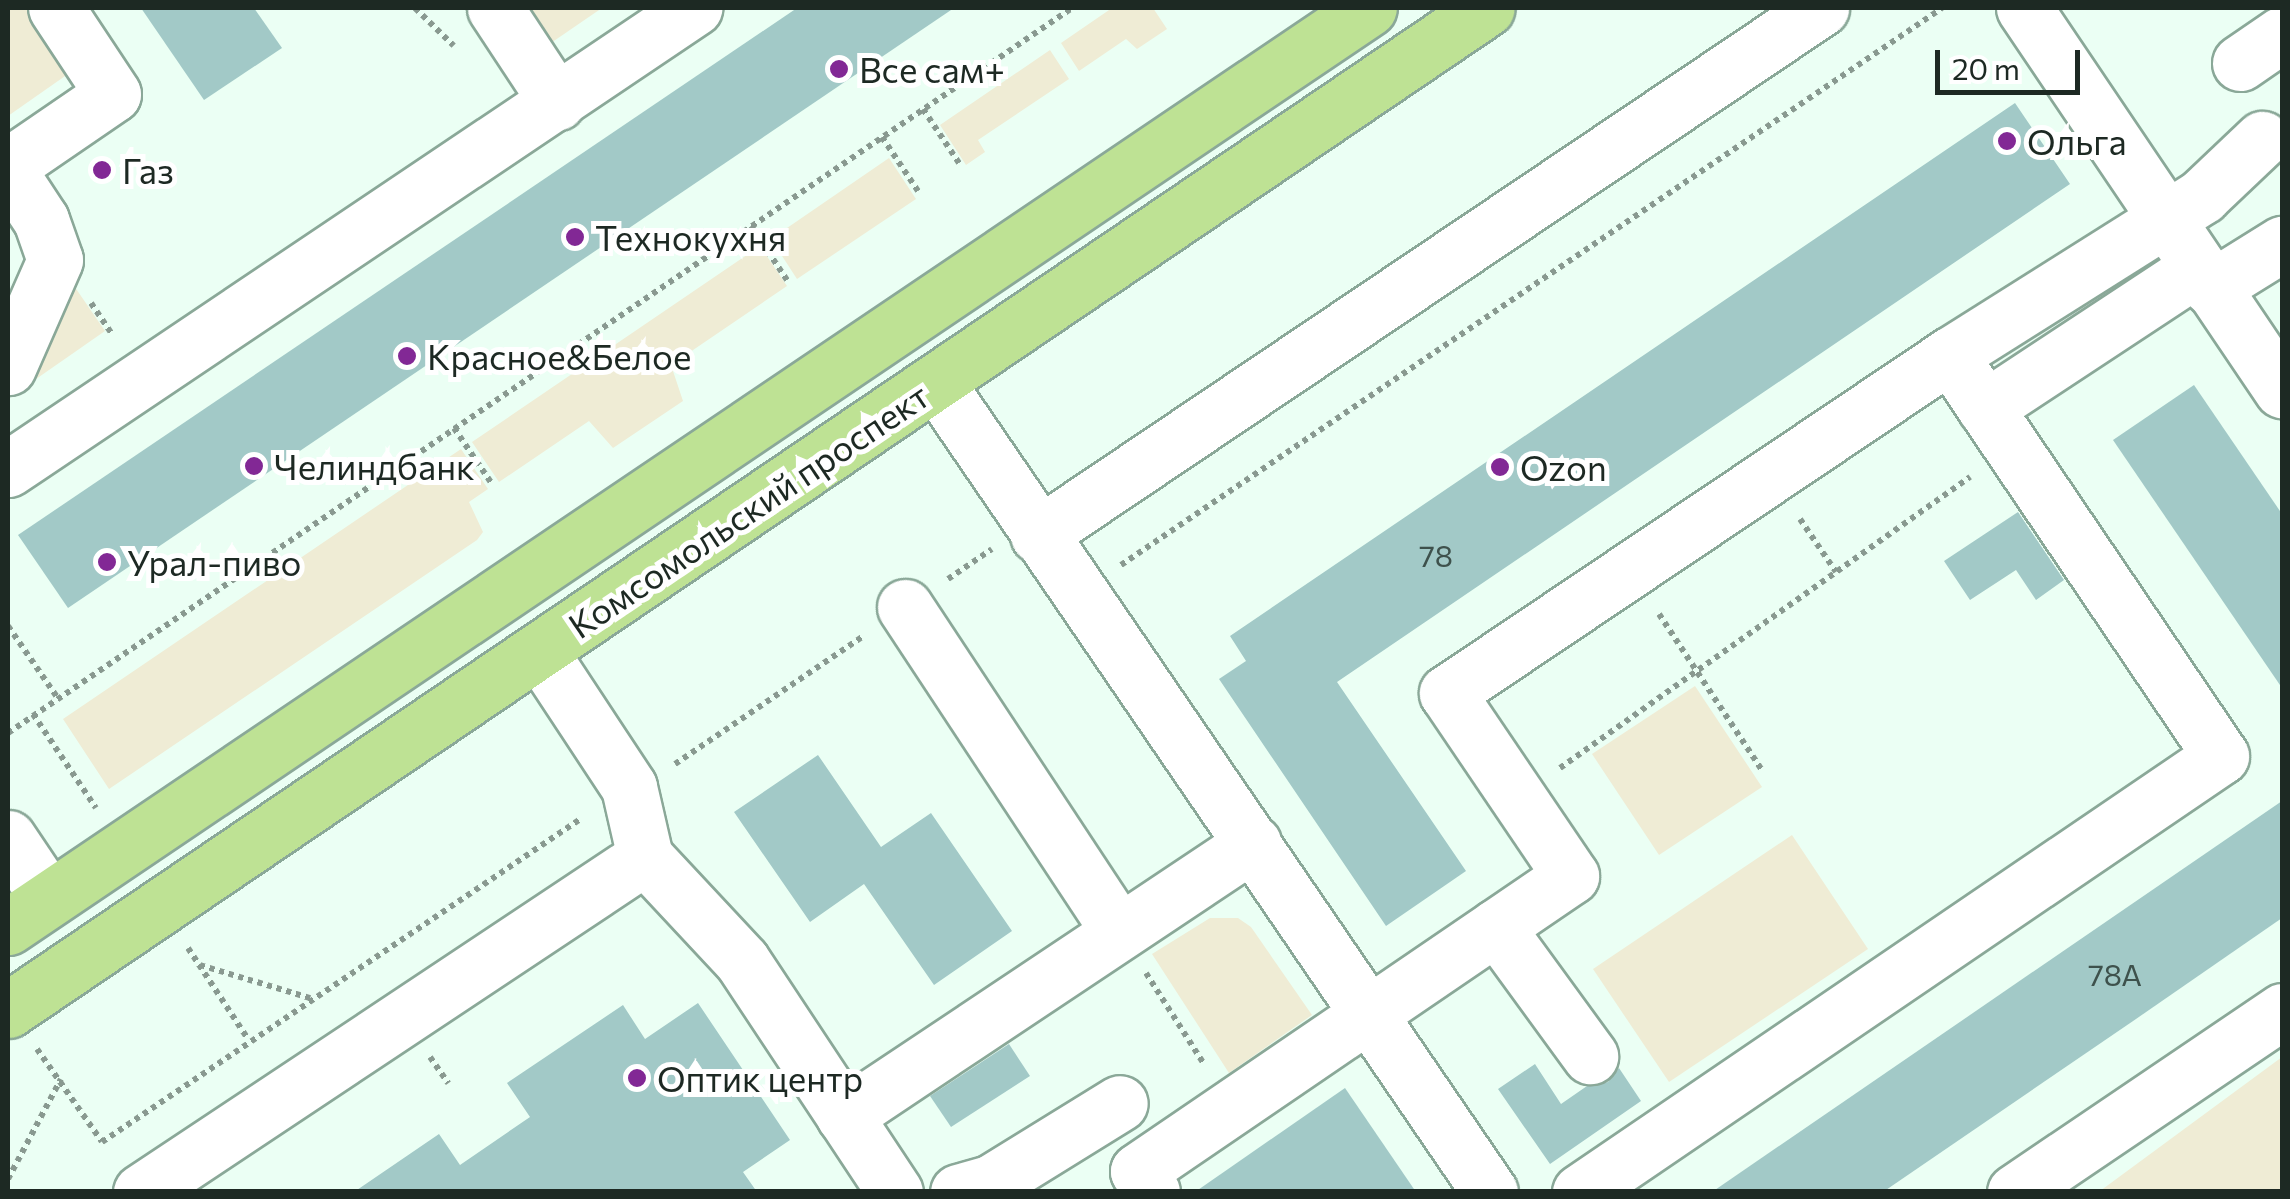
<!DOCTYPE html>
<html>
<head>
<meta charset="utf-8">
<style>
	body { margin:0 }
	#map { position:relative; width:2290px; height:1199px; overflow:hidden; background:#ebfff4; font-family:Commissioner,sans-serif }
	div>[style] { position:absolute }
	.green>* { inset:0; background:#efecd5 }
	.building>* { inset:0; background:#a2c9c7 }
	.path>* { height:6px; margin-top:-3px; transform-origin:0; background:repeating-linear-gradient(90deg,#899990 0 5px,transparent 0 10px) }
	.roads { filter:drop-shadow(2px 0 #8aa898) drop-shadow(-2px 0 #8aa898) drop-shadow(0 2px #8aa898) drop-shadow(0 -2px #8aa898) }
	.minor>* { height:55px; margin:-27.5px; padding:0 27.5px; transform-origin:27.5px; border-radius:27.5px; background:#fff }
	.major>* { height:55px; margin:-27.5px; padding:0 27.5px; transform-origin:27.5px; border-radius:27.5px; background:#bee294 }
	.dots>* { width:28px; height:28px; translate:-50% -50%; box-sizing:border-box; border:5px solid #fff; border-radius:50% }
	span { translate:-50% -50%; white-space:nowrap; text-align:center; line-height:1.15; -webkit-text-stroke:10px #fff; paint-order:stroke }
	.number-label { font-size:30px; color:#3e514c }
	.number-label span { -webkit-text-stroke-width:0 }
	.poi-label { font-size:35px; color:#1d2923 }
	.left { translate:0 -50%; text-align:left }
	.street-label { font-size:35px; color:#1d2923 }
	.frame { position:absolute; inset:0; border:10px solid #1d2923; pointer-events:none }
	.scale { position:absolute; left:1935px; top:50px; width:145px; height:45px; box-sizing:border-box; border:5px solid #1d2923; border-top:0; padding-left:12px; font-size:30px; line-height:35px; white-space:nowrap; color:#1d2923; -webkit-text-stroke:8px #fff; paint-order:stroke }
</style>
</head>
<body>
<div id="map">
	<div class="green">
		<i style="clip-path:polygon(8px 8px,39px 8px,78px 67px,8px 116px)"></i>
		<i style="clip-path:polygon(528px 8px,602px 8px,548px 45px)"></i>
		<i style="clip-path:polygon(1112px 8px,1153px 8px,1167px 29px,1137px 49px,1126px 39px,1079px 71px,1061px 43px)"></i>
		<i style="clip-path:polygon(1050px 50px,1069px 79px,978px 140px,985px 152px,966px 165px,940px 125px)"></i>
		<i style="clip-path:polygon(889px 158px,916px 199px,797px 279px,771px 239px)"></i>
		<i style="clip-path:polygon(760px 246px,787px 286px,671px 365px,683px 401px,613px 448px,589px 421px,499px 482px,472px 442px)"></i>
		<i style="clip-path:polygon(70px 280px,105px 331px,16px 393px)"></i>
		<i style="clip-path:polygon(461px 449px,488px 489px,469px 502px,483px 532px,477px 540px,109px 789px,63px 719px)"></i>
		<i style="clip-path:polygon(1695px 686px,1762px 787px,1659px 855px,1592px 754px)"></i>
		<i style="clip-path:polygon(1792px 835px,1868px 949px,1669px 1082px,1593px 969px)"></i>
		<i style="clip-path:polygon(1210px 918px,1238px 918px,1251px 927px,1312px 1015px,1229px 1073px,1152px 954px)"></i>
		<i style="clip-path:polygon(2282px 1057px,2282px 1191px,2100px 1191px)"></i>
	</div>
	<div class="building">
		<i style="clip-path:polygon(141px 8px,254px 8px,282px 48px,204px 100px)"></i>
		<i style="clip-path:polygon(797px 8px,954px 8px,68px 608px,18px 535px)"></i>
		<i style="clip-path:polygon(2015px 103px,2070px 184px,1337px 682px,1466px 871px,1386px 926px,1219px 679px,1246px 661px,1230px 636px)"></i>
		<i style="clip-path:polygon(2194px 385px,2282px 514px,2282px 688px,2113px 440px)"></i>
		<i style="clip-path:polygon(2018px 512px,2064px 580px,2036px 600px,2016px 570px,1970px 600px,1944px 561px)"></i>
		<i style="clip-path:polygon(818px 755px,881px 847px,931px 813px,1012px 931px,934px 985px,864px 884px,810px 922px,734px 812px)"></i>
		<i style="clip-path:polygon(2282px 801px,2282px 918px,2136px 1019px,1883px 1192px,1712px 1192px)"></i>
		<i style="clip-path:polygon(698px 1003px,790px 1140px,743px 1172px,757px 1192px,354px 1192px,439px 1134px,460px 1165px,530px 1117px,507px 1083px,623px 1005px,645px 1039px)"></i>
		<i style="clip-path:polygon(1009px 1044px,1030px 1076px,951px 1127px,930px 1096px)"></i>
		<i style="clip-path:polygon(1535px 1064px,1561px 1104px,1587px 1086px,1608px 1082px,1619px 1068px,1641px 1101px,1550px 1164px,1498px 1089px)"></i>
		<i style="clip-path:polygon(1345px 1088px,1416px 1192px,1195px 1192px)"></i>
	</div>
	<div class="path">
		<i style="left:415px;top:8px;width:54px;rotate:44.3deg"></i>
		<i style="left:923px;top:109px;width:65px;rotate:56.3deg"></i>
		<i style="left:882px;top:137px;width:65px;rotate:56.3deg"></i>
		<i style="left:751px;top:226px;width:65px;rotate:56.3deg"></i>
		<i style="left:91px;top:303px;width:37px;rotate:56deg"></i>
		<i style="left:454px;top:428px;width:68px;rotate:55.8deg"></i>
		<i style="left:1800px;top:519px;width:64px;rotate:55.8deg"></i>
		<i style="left:1121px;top:565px;width:992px;rotate:-34.15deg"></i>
		<i style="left:948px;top:579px;width:53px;rotate:-34.3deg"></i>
		<i style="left:1659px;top:614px;width:189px;rotate:56.6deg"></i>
		<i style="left:8px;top:626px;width:86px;rotate:55.4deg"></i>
		<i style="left:33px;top:714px;width:113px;rotate:56.2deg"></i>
		<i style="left:8px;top:733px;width:1288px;rotate:-34.27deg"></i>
		<i style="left:675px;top:764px;width:227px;rotate:-34.2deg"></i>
		<i style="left:1560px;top:768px;width:503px;rotate:-35.37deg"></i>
		<i style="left:188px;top:948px;width:109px;rotate:56.6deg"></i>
		<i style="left:200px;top:965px;width:115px;rotate:16.7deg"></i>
		<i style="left:1146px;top:973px;width:108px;rotate:57.5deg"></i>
		<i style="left:37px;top:1049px;width:113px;rotate:55deg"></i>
		<i style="left:102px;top:1142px;width:579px;rotate:-34.02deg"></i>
		<i style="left:430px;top:1057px;width:32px;rotate:55deg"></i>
		<i style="left:8px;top:1179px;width:113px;rotate:-62.1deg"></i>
	</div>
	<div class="roads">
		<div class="minor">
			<i style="left:495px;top:8px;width:113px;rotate:56.6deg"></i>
			<i style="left:2024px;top:8px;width:461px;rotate:56deg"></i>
			<i style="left:2240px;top:63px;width:51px;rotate:-34.6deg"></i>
			<i style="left:8px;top:166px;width:127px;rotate:-34.4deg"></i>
			<i style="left:113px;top:94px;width:103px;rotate:-123.5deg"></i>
			<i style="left:8px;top:170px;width:60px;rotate:56.6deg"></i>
			<i style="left:41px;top:220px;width:42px;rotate:70.7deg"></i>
			<i style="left:55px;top:260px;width:117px;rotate:113.7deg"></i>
			<i style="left:2211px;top:288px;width:84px;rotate:-31.8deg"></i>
			<i style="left:936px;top:382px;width:981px;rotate:55.63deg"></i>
			<i style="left:1985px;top:408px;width:254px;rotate:-33.4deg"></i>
			<i style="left:8px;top:469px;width:827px;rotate:-33.9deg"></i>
			<i style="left:1038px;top:535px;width:944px;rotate:-33.94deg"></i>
			<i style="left:905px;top:607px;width:389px;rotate:56.6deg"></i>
			<i style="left:8px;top:838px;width:73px;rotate:56.1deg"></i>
			<i style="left:645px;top:857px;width:142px;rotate:47deg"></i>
			<i style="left:742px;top:961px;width:277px;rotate:56.5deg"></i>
			<i style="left:1496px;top:927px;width:160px;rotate:53.9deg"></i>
			<i style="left:844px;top:1116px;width:492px;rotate:-33.7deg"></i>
			<i style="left:141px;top:1192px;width:605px;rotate:-33.61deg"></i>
			<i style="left:645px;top:857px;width:72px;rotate:-102.9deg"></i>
			<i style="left:629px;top:787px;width:162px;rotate:-123.4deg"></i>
			<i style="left:958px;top:1192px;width:35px;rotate:-16deg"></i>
			<i style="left:992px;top:1182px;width:150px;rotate:-31.7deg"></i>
			<i style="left:1152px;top:1192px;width:25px;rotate:-124deg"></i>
			<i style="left:1138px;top:1171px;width:524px;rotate:-34.27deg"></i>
			<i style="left:1571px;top:876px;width:221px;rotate:-124.1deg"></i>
			<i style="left:1447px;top:693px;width:606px;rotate:-33.9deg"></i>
			<i style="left:1950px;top:355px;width:298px;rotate:-32.2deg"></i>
			<i style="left:2202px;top:196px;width:83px;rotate:-43.5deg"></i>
			<i style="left:1580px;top:1192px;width:775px;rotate:-34.22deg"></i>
			<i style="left:2221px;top:756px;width:484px;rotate:-124.1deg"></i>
			<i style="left:2015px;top:1192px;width:323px;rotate:-34.1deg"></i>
		</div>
		<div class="major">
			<i style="left:8px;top:927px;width:1642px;rotate:-34.03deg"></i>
			<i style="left:8px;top:1010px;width:1786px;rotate:-34.12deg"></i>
		</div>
	</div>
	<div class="dots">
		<i style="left:839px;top:69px;background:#822895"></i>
		<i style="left:2007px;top:141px;background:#822895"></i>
		<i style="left:102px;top:170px;background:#822895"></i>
		<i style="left:575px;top:237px;background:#822895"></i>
		<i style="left:407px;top:356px;background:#822895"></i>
		<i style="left:254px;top:466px;background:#822895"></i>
		<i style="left:1500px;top:467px;background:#822895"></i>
		<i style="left:107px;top:562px;background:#822895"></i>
		<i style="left:637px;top:1078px;background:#822895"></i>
	</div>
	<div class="number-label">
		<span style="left:1436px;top:555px">78</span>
		<span style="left:2115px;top:974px">78А</span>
	</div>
	<div class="poi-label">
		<span class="left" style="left:859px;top:69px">Все сам+</span>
		<span class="left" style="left:2027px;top:141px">Ольга</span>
		<span class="left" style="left:122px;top:170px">Газ</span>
		<span class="left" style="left:595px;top:237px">Технокухня</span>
		<span class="left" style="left:427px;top:356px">Красное&amp;Белое</span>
		<span class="left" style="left:274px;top:466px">Челиндбанк</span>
		<span class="left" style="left:1520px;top:467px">Ozon</span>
		<span class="left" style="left:127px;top:562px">Урал-пиво</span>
		<span class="left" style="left:657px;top:1078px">Оптик центр</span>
	</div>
	<div class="street-label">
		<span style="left:748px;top:510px;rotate:-34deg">Комсомольский проспект</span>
	</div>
	<div class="frame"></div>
	<div class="scale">20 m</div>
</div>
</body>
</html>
